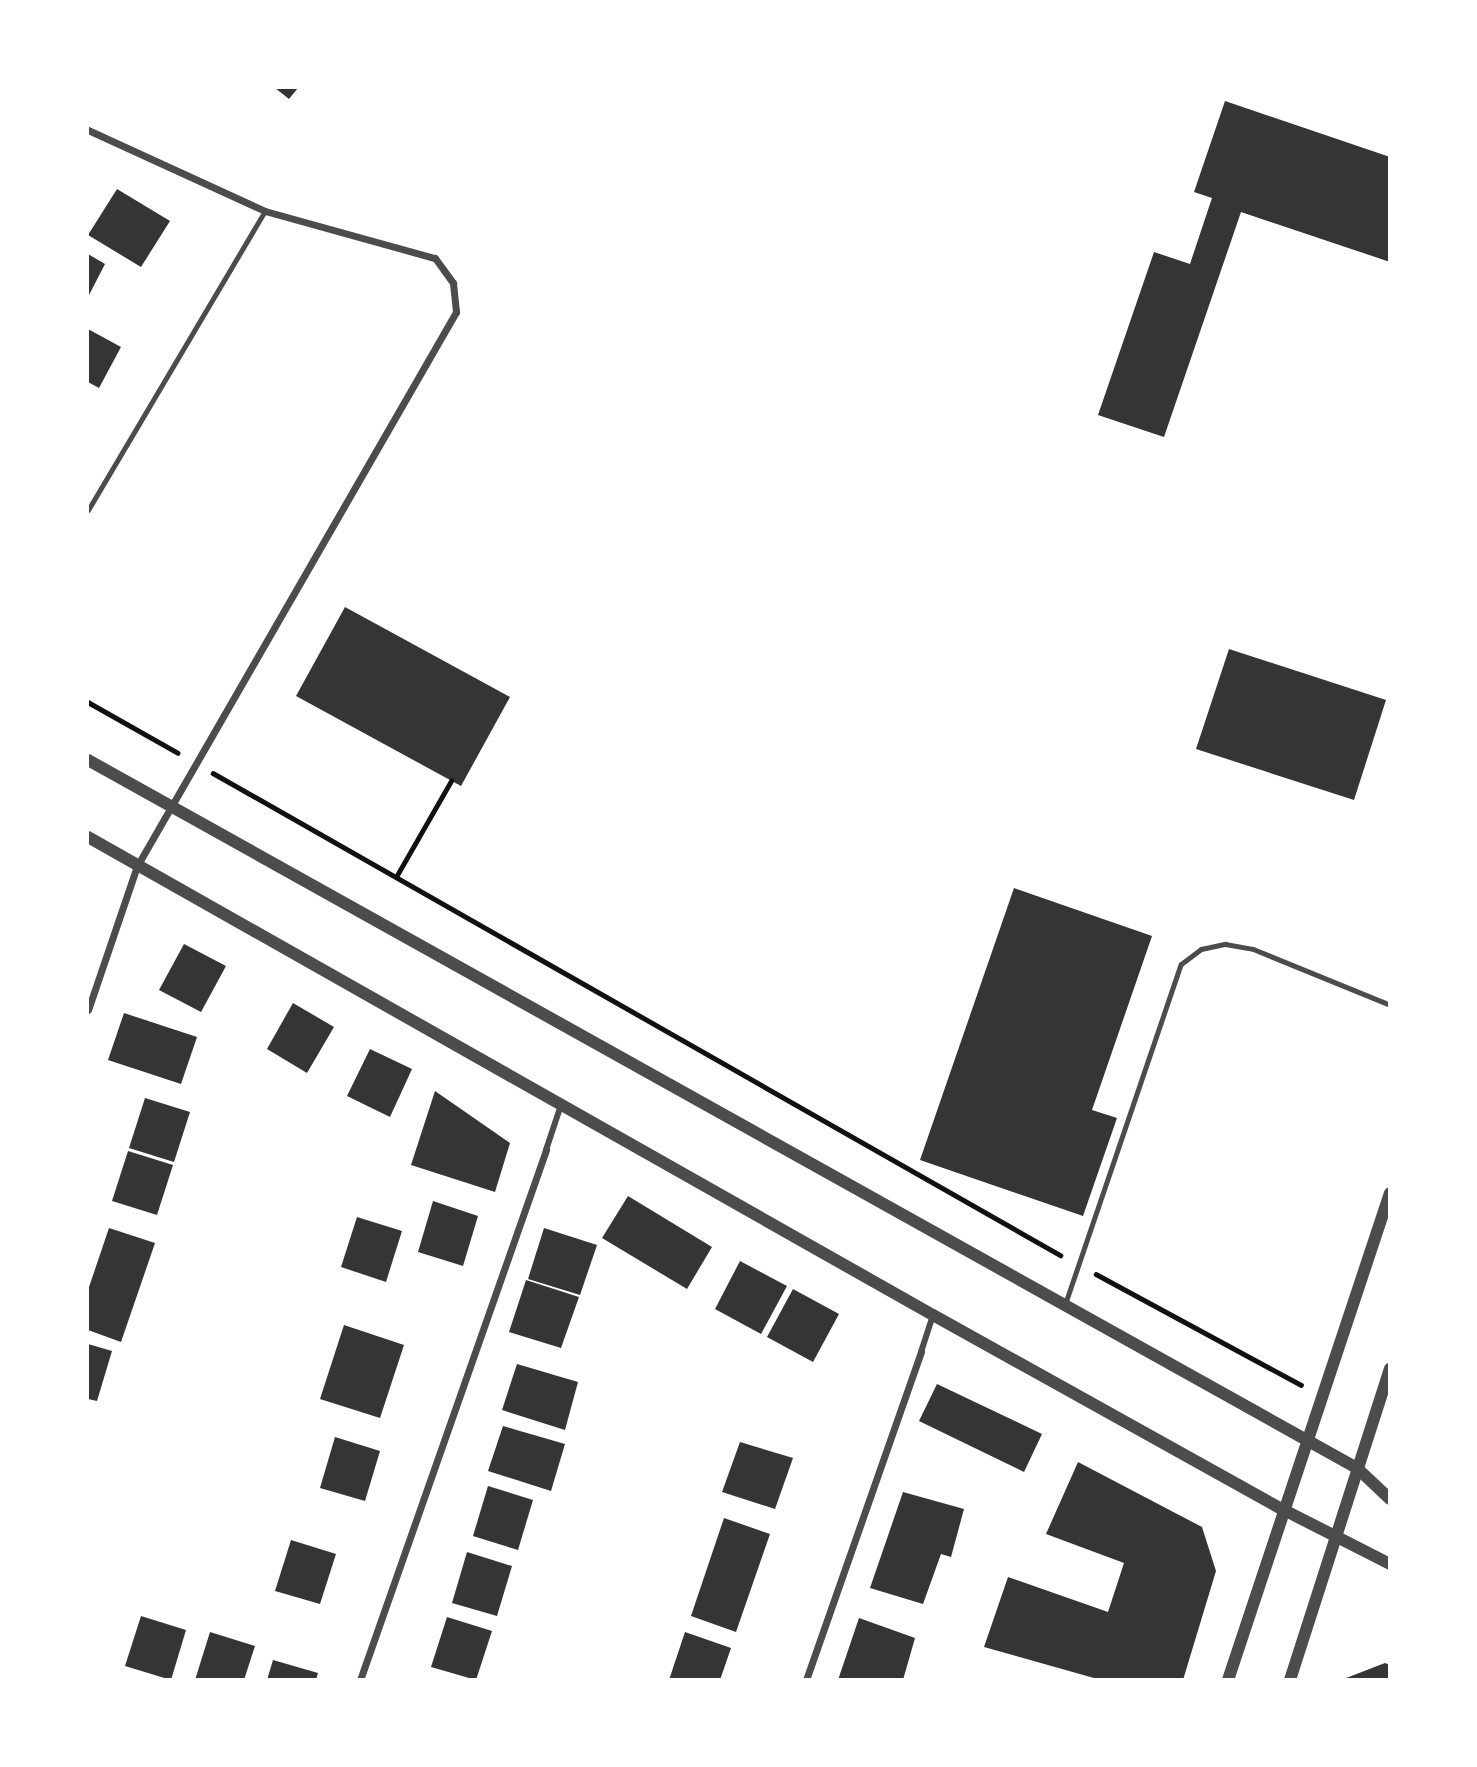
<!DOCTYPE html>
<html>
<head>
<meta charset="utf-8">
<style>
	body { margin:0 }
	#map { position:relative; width:1477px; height:1767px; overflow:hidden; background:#fff; font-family:Montserrat,sans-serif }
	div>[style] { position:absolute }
	.building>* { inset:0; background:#353535 }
	.path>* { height:4.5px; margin:-2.25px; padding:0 2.25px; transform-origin:2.25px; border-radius:2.25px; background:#111 }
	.service>* { height:5px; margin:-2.5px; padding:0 2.5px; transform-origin:2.5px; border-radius:2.5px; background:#4c4c4c }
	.pedestrian>* { height:6px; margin:-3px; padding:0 3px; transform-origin:3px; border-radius:3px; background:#4c4c4c }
	.minor>* { height:7px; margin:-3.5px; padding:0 3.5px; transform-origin:3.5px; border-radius:3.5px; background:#4c4c4c }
	.tertiary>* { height:12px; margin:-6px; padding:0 6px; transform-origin:6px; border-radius:6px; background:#4c4c4c }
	span { translate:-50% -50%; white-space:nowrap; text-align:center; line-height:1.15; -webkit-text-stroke:6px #fff; paint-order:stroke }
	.frame { position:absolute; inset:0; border:89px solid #fff; pointer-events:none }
</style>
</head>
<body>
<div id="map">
	<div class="building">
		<i style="clip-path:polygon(275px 88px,298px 88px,289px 99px)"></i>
		<i style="clip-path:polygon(1225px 101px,1390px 157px,1390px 262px,1241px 212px,1164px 437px,1098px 415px,1154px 252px,1190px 264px,1212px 198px,1194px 192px)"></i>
		<i style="clip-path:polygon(117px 189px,170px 221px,141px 267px,88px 235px)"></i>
		<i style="clip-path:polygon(88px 254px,105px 264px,88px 297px)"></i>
		<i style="clip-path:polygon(88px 329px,121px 347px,99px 388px,88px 382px)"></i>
		<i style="clip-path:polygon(345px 607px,510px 697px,461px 786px,296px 696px)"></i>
		<i style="clip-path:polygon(1229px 649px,1386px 700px,1354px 800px,1196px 749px)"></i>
		<i style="clip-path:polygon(1014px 888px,1152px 936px,1092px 1110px,1117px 1118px,1083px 1216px,920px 1160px)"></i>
		<i style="clip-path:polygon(184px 944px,226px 966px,201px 1012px,159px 990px)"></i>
		<i style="clip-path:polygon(293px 1003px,334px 1027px,307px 1073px,267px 1049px)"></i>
		<i style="clip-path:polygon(124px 1013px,197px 1037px,181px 1084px,108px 1060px)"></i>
		<i style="clip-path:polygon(370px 1049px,412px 1069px,390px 1117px,347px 1096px)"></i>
		<i style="clip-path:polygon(435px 1091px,510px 1143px,495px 1192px,411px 1165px)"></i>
		<i style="clip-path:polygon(145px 1098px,190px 1112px,174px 1162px,129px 1148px)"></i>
		<i style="clip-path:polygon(128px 1151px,173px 1165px,157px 1215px,112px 1201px)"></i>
		<i style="clip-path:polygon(628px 1196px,712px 1247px,687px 1289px,602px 1238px)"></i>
		<i style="clip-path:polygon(433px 1201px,478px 1216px,463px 1266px,418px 1252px)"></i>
		<i style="clip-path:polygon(357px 1217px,402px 1231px,386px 1282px,341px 1267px)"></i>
		<i style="clip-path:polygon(109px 1228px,155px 1243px,121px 1342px,88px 1330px,88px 1290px)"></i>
		<i style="clip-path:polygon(544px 1228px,597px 1245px,580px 1295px,528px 1279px)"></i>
		<i style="clip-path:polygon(740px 1261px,787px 1286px,761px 1334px,715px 1309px)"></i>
		<i style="clip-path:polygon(526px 1280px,579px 1297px,561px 1348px,509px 1332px)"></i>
		<i style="clip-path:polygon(793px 1289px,839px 1314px,813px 1362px,767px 1337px)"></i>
		<i style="clip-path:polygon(344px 1325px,404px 1345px,380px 1418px,320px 1399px)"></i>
		<i style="clip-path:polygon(88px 1344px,112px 1351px,97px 1401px,88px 1399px)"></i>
		<i style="clip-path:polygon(517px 1364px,578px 1382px,565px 1430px,502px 1410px)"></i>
		<i style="clip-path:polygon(937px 1384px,1042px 1434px,1024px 1472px,919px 1421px)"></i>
		<i style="clip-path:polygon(503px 1426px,565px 1444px,551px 1491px,488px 1471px)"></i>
		<i style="clip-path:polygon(335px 1437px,380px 1451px,365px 1501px,320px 1488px)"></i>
		<i style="clip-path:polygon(740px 1442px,793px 1458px,775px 1509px,722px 1492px)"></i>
		<i style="clip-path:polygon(1078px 1462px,1202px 1527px,1216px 1571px,1183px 1680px,1101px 1680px,984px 1647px,1008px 1577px,1108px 1612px,1124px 1563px,1046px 1534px)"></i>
		<i style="clip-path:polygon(488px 1486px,533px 1500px,518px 1550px,473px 1536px)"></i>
		<i style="clip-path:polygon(903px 1492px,964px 1509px,951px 1557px,941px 1554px,923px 1604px,870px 1588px)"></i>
		<i style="clip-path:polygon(724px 1518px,770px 1534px,736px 1632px,691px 1616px)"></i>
		<i style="clip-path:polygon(291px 1540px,336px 1554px,320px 1604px,275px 1591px)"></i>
		<i style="clip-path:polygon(467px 1552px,512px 1566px,497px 1616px,452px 1603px)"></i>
		<i style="clip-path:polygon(141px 1616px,186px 1630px,171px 1680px,125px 1666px)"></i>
		<i style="clip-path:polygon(447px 1617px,492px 1631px,476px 1680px,431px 1667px)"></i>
		<i style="clip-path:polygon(859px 1618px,915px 1638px,903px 1680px,838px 1680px)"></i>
		<i style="clip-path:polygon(210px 1632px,255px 1646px,244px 1680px,195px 1680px)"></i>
		<i style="clip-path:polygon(685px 1632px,731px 1648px,720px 1680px,669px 1680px)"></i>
		<i style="clip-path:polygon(273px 1660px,318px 1673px,316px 1680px,267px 1680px)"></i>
		<i style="clip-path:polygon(1385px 1663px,1390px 1665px,1390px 1680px,1341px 1680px)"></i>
	</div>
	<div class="path">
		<i style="left:88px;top:702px;width:103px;rotate:29.5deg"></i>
		<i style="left:213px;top:773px;width:975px;rotate:29.64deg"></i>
		<i style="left:396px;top:877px;width:111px;rotate:-60.2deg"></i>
		<i style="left:1096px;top:1274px;width:233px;rotate:28.4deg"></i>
	</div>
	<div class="service">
		<i style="left:88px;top:510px;width:347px;rotate:-59.4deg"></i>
		<i style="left:1065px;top:1304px;width:359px;rotate:-71.2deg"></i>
		<i style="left:1181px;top:964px;width:25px;rotate:-37deg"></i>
		<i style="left:1201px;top:949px;width:25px;rotate:-12deg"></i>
		<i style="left:1225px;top:944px;width:28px;rotate:10deg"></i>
		<i style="left:1253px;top:949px;width:148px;rotate:22.2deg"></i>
	</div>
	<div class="pedestrian">
		<i style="left:546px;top:1150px;width:47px;rotate:-71.6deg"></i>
		<i style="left:921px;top:1352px;width:39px;rotate:-72deg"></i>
	</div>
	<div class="minor">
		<i style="left:88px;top:130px;width:195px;rotate:24.6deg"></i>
		<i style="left:265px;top:211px;width:176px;rotate:15.5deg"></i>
		<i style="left:435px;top:258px;width:31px;rotate:54deg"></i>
		<i style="left:453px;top:283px;width:29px;rotate:84deg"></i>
		<i style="left:456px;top:312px;width:639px;rotate:119.93deg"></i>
		<i style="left:137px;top:866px;width:152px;rotate:108.8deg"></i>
		<i style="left:360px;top:1680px;width:562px;rotate:-70.66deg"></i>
		<i style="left:806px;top:1680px;width:348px;rotate:-70.7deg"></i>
	</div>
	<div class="tertiary">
		<i style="left:88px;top:760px;width:1453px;rotate:29.16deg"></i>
		<i style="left:1357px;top:1468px;width:45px;rotate:43.2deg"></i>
		<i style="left:88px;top:837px;width:971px;rotate:29.5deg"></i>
		<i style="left:933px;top:1315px;width:402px;rotate:29.1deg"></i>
		<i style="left:1284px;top:1510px;width:119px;rotate:27deg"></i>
		<i style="left:1228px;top:1680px;width:513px;rotate:-71.6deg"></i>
		<i style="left:1290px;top:1680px;width:327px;rotate:-72.2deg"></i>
	</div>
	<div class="frame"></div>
</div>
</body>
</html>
